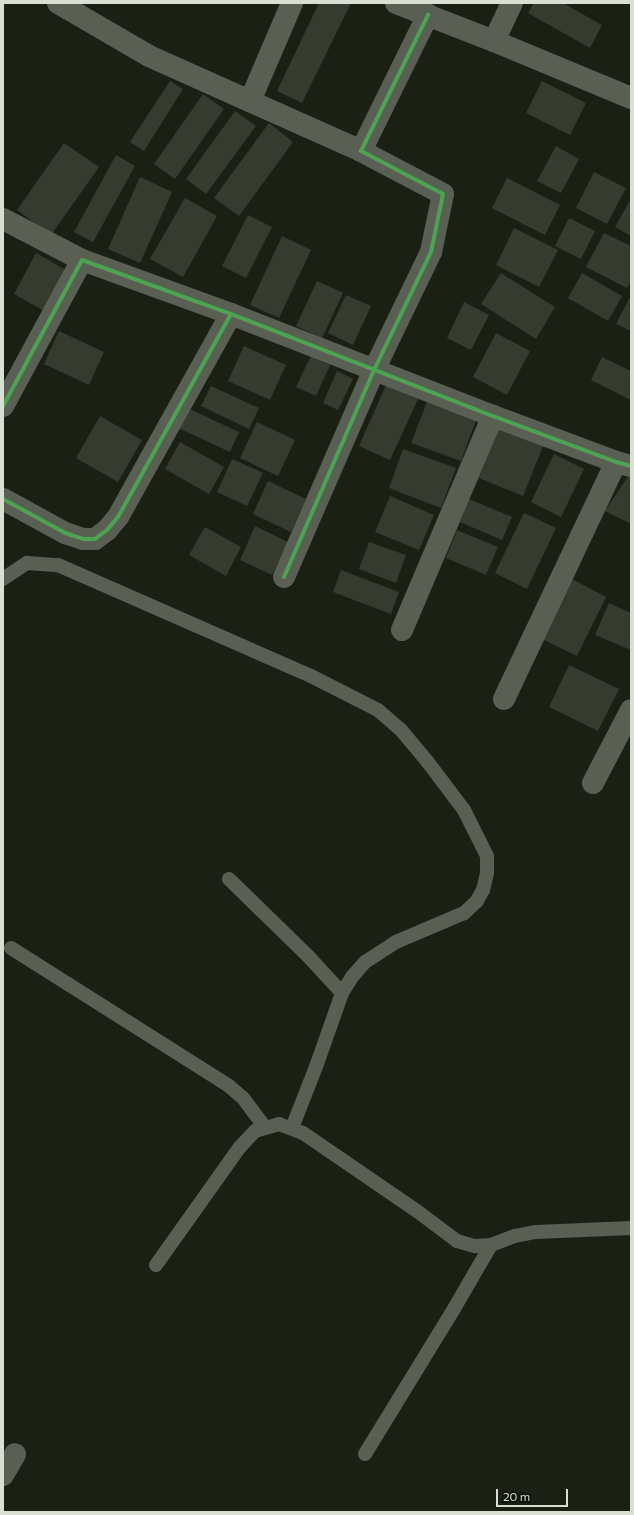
<!DOCTYPE html>
<html>
<head>
<meta charset="utf-8">
<style>
	body { margin:0 }
	#map { position:relative; width:634px; height:1515px; overflow:hidden; background:#1b2015; font-family:Commissioner,sans-serif }
	div>[style] { position:absolute }
	.building>* { inset:0; background:#353b2f }
	.service>* { height:14px; margin:-7px; padding:0 7px; transform-origin:7px; border-radius:7px; background:#5a5f54 }
	.minor>* { height:22px; margin:-11px; padding:0 11px; transform-origin:11px; border-radius:11px; background:#5a5f54 }
	.cycleway>* { height:4px; margin:-2px; padding:0 2px; transform-origin:2px; border-radius:2px; background:#4ca352 }
	span { translate:-50% -50%; white-space:nowrap; text-align:center; line-height:1.15; -webkit-text-stroke:3.5px #090d05; paint-order:stroke }
	.frame { position:absolute; inset:0; border:4px solid #d9e0d3; pointer-events:none }
	.scale { position:absolute; left:496px; top:1489px; width:72px; height:18px; box-sizing:border-box; border:2px solid #d9e0d3; border-top:0; padding-left:5px; font-size:12px; line-height:14px; white-space:nowrap; color:#d9e0d3; -webkit-text-stroke:3px #090d05; paint-order:stroke }
</style>
</head>
<body>
<div id="map">
	<div class="building">
		<i style="clip-path:polygon(319px 3px,351px 3px,302px 103px,277px 91px)"></i>
		<i style="clip-path:polygon(534px 3px,563px 3px,602px 25px,590px 48px,528px 13px)"></i>
		<i style="clip-path:polygon(170px 81px,183px 89px,144px 151px,130px 142px)"></i>
		<i style="clip-path:polygon(542px 81px,586px 103px,570px 135px,526px 113px)"></i>
		<i style="clip-path:polygon(203px 94px,224px 109px,175px 179px,154px 164px)"></i>
		<i style="clip-path:polygon(235px 111px,256px 126px,206px 194px,186px 179px)"></i>
		<i style="clip-path:polygon(269px 123px,293px 142px,239px 216px,214px 198px)"></i>
		<i style="clip-path:polygon(64px 143px,99px 167px,51px 235px,17px 210px)"></i>
		<i style="clip-path:polygon(556px 146px,579px 159px,561px 193px,537px 181px)"></i>
		<i style="clip-path:polygon(116px 155px,135px 166px,93px 242px,74px 232px)"></i>
		<i style="clip-path:polygon(594px 172px,626px 188px,607px 224px,576px 208px)"></i>
		<i style="clip-path:polygon(140px 177px,172px 192px,140px 263px,108px 249px)"></i>
		<i style="clip-path:polygon(507px 178px,560px 205px,545px 235px,492px 208px)"></i>
		<i style="clip-path:polygon(185px 198px,217px 216px,183px 277px,150px 259px)"></i>
		<i style="clip-path:polygon(631px 199px,631px 236px,615px 227px)"></i>
		<i style="clip-path:polygon(248px 215px,272px 227px,246px 278px,222px 266px)"></i>
		<i style="clip-path:polygon(569px 218px,595px 231px,581px 259px,555px 246px)"></i>
		<i style="clip-path:polygon(514px 228px,558px 250px,539px 287px,496px 265px)"></i>
		<i style="clip-path:polygon(604px 233px,631px 246px,631px 280px,627px 288px,586px 267px)"></i>
		<i style="clip-path:polygon(282px 236px,311px 250px,279px 318px,250px 305px)"></i>
		<i style="clip-path:polygon(36px 253px,68px 271px,46px 312px,14px 294px)"></i>
		<i style="clip-path:polygon(501px 273px,555px 307px,536px 339px,481px 304px)"></i>
		<i style="clip-path:polygon(582px 273px,622px 296px,608px 321px,568px 298px)"></i>
		<i style="clip-path:polygon(317px 281px,343px 293px,322px 338px,296px 326px)"></i>
		<i style="clip-path:polygon(346px 295px,371px 306px,353px 345px,328px 333px)"></i>
		<i style="clip-path:polygon(630px 297px,631px 298px,631px 331px,616px 324px)"></i>
		<i style="clip-path:polygon(464px 302px,489px 315px,471px 350px,447px 338px)"></i>
		<i style="clip-path:polygon(59px 331px,104px 352px,89px 385px,44px 364px)"></i>
		<i style="clip-path:polygon(496px 333px,530px 351px,507px 395px,473px 377px)"></i>
		<i style="clip-path:polygon(244px 346px,286px 365px,270px 400px,228px 381px)"></i>
		<i style="clip-path:polygon(311px 356px,330px 365px,316px 396px,296px 387px)"></i>
		<i style="clip-path:polygon(602px 357px,631px 371px,631px 400px,591px 380px)"></i>
		<i style="clip-path:polygon(337px 371px,353px 379px,338px 410px,323px 403px)"></i>
		<i style="clip-path:polygon(387px 383px,419px 397px,390px 460px,359px 446px)"></i>
		<i style="clip-path:polygon(211px 386px,259px 408px,249px 429px,201px 406px)"></i>
		<i style="clip-path:polygon(427px 402px,476px 420px,461px 461px,411px 443px)"></i>
		<i style="clip-path:polygon(185px 407px,239px 432px,230px 452px,176px 427px)"></i>
		<i style="clip-path:polygon(100px 416px,142px 440px,118px 482px,76px 458px)"></i>
		<i style="clip-path:polygon(257px 422px,295px 440px,278px 476px,240px 458px)"></i>
		<i style="clip-path:polygon(499px 428px,543px 446px,523px 496px,479px 478px)"></i>
		<i style="clip-path:polygon(180px 442px,224px 467px,209px 494px,165px 469px)"></i>
		<i style="clip-path:polygon(403px 449px,456px 468px,441px 508px,389px 488px)"></i>
		<i style="clip-path:polygon(554px 454px,584px 469px,561px 517px,531px 502px)"></i>
		<i style="clip-path:polygon(232px 459px,263px 473px,247px 506px,217px 492px)"></i>
		<i style="clip-path:polygon(631px 472px,631px 524px,605px 511px)"></i>
		<i style="clip-path:polygon(268px 481px,306px 499px,291px 532px,253px 514px)"></i>
		<i style="clip-path:polygon(390px 496px,434px 515px,419px 550px,375px 532px)"></i>
		<i style="clip-path:polygon(469px 499px,512px 517px,502px 540px,460px 522px)"></i>
		<i style="clip-path:polygon(524px 513px,556px 528px,527px 589px,495px 573px)"></i>
		<i style="clip-path:polygon(255px 526px,288px 542px,272px 575px,240px 560px)"></i>
		<i style="clip-path:polygon(205px 527px,241px 547px,226px 576px,189px 555px)"></i>
		<i style="clip-path:polygon(457px 530px,498px 547px,486px 575px,446px 558px)"></i>
		<i style="clip-path:polygon(369px 542px,406px 555px,396px 583px,359px 569px)"></i>
		<i style="clip-path:polygon(341px 570px,399px 592px,391px 614px,333px 592px)"></i>
		<i style="clip-path:polygon(572px 579px,606px 597px,577px 656px,542px 639px)"></i>
		<i style="clip-path:polygon(609px 603px,631px 613px,631px 650px,595px 635px)"></i>
		<i style="clip-path:polygon(569px 665px,619px 689px,598px 731px,549px 707px)"></i>
	</div>
	<div class="service">
		<i style="left:3px;top:579px;width:29px;rotate:-34deg"></i>
		<i style="left:27px;top:563px;width:31px;rotate:4deg"></i>
		<i style="left:58px;top:565px;width:276px;rotate:23.7deg"></i>
		<i style="left:311px;top:676px;width:75px;rotate:26.9deg"></i>
		<i style="left:378px;top:710px;width:30px;rotate:41deg"></i>
		<i style="left:401px;top:730px;width:40px;rotate:50deg"></i>
		<i style="left:427px;top:761px;width:61px;rotate:52.9deg"></i>
		<i style="left:464px;top:810px;width:51px;rotate:63.4deg"></i>
		<i style="left:487px;top:856px;width:17px;rotate:90deg"></i>
		<i style="left:487px;top:873px;width:17px;rotate:103deg"></i>
		<i style="left:483px;top:890px;width:13px;rotate:119deg"></i>
		<i style="left:477px;top:901px;width:18px;rotate:137deg"></i>
		<i style="left:464px;top:913px;width:74px;rotate:156.9deg"></i>
		<i style="left:396px;top:942px;width:37px;rotate:147deg"></i>
		<i style="left:365px;top:962px;width:20px;rotate:131deg"></i>
		<i style="left:352px;top:977px;width:19px;rotate:122deg"></i>
		<i style="left:342px;top:993px;width:75px;rotate:109.4deg"></i>
		<i style="left:317px;top:1064px;width:69px;rotate:111.3deg"></i>
		<i style="left:229px;top:879px;width:110px;rotate:44.3deg"></i>
		<i style="left:308px;top:956px;width:50px;rotate:47.4deg"></i>
		<i style="left:11px;top:948px;width:258px;rotate:32.3deg"></i>
		<i style="left:229px;top:1086px;width:18px;rotate:41deg"></i>
		<i style="left:243px;top:1098px;width:36px;rotate:53deg"></i>
		<i style="left:156px;top:1265px;width:145px;rotate:-54.6deg"></i>
		<i style="left:240px;top:1147px;width:22px;rotate:-47deg"></i>
		<i style="left:255px;top:1131px;width:25px;rotate:-16deg"></i>
		<i style="left:279px;top:1124px;width:26px;rotate:21deg"></i>
		<i style="left:303px;top:1133px;width:138px;rotate:34.4deg"></i>
		<i style="left:417px;top:1211px;width:50px;rotate:36.9deg"></i>
		<i style="left:457px;top:1241px;width:19px;rotate:16deg"></i>
		<i style="left:475px;top:1246px;width:16px;rotate:-4deg"></i>
		<i style="left:491px;top:1245px;width:26px;rotate:-21deg"></i>
		<i style="left:515px;top:1236px;width:21px;rotate:-11deg"></i>
		<i style="left:536px;top:1232px;width:95px;rotate:-2.4deg"></i>
		<i style="left:365px;top:1454px;width:172px;rotate:-58.5deg"></i>
		<i style="left:455px;top:1307px;width:72px;rotate:-59.9deg"></i>
	</div>
	<div class="minor">
		<i style="left:58px;top:3px;width:105px;rotate:30.2deg"></i>
		<i style="left:149px;top:56px;width:232px;rotate:24.1deg"></i>
		<i style="left:396px;top:3px;width:105px;rotate:21.2deg"></i>
		<i style="left:494px;top:41px;width:42px;rotate:-64.7deg"></i>
		<i style="left:494px;top:41px;width:148px;rotate:22.6deg"></i>
		<i style="left:250px;top:101px;width:107px;rotate:-66.8deg"></i>
		<i style="left:3px;top:219px;width:89px;rotate:27.4deg"></i>
		<i style="left:3px;top:406px;width:166px;rotate:-61.6deg"></i>
		<i style="left:82px;top:260px;width:158px;rotate:19.9deg"></i>
		<i style="left:231px;top:314px;width:281px;rotate:21.3deg"></i>
		<i style="left:493px;top:416px;width:131px;rotate:20.5deg"></i>
		<i style="left:616px;top:462px;width:16px;rotate:15deg"></i>
		<i style="left:3px;top:499px;width:71px;rotate:28.7deg"></i>
		<i style="left:65px;top:533px;width:19px;rotate:18deg"></i>
		<i style="left:83px;top:539px;width:12px"></i>
		<i style="left:95px;top:539px;width:15px;rotate:-37deg"></i>
		<i style="left:107px;top:530px;width:17px;rotate:-50deg"></i>
		<i style="left:118px;top:517px;width:232px;rotate:-60.9deg"></i>
		<i style="left:284px;top:577px;width:226px;rotate:-66.5deg"></i>
		<i style="left:374px;top:370px;width:131px;rotate:-64.2deg"></i>
		<i style="left:431px;top:252px;width:59px;rotate:-78.3deg"></i>
		<i style="left:443px;top:194px;width:93px;rotate:-152.3deg"></i>
		<i style="left:361px;top:151px;width:152px;rotate:-63.8deg"></i>
		<i style="left:402px;top:630px;width:233px;rotate:-67deg"></i>
		<i style="left:504px;top:699px;width:262px;rotate:-64.7deg"></i>
		<i style="left:593px;top:783px;width:82px;rotate:-62.5deg"></i>
		<i style="left:3px;top:1475px;width:24px;rotate:-60deg"></i>
	</div>
	<div class="cycleway">
		<i style="left:3px;top:406px;width:166px;rotate:-61.6deg"></i>
		<i style="left:82px;top:260px;width:158px;rotate:19.9deg"></i>
		<i style="left:231px;top:314px;width:281px;rotate:21.3deg"></i>
		<i style="left:493px;top:416px;width:131px;rotate:20.5deg"></i>
		<i style="left:616px;top:462px;width:16px;rotate:15deg"></i>
		<i style="left:3px;top:499px;width:71px;rotate:28.7deg"></i>
		<i style="left:65px;top:533px;width:19px;rotate:18deg"></i>
		<i style="left:83px;top:539px;width:12px"></i>
		<i style="left:95px;top:539px;width:15px;rotate:-37deg"></i>
		<i style="left:107px;top:530px;width:17px;rotate:-50deg"></i>
		<i style="left:118px;top:517px;width:232px;rotate:-60.9deg"></i>
		<i style="left:284px;top:577px;width:226px;rotate:-66.5deg"></i>
		<i style="left:374px;top:370px;width:131px;rotate:-64.2deg"></i>
		<i style="left:431px;top:252px;width:59px;rotate:-78.3deg"></i>
		<i style="left:443px;top:194px;width:93px;rotate:-152.3deg"></i>
		<i style="left:361px;top:151px;width:152px;rotate:-63.8deg"></i>
	</div>
	<div class="frame"></div>
	<div class="scale">20 m</div>
</div>
</body>
</html>
